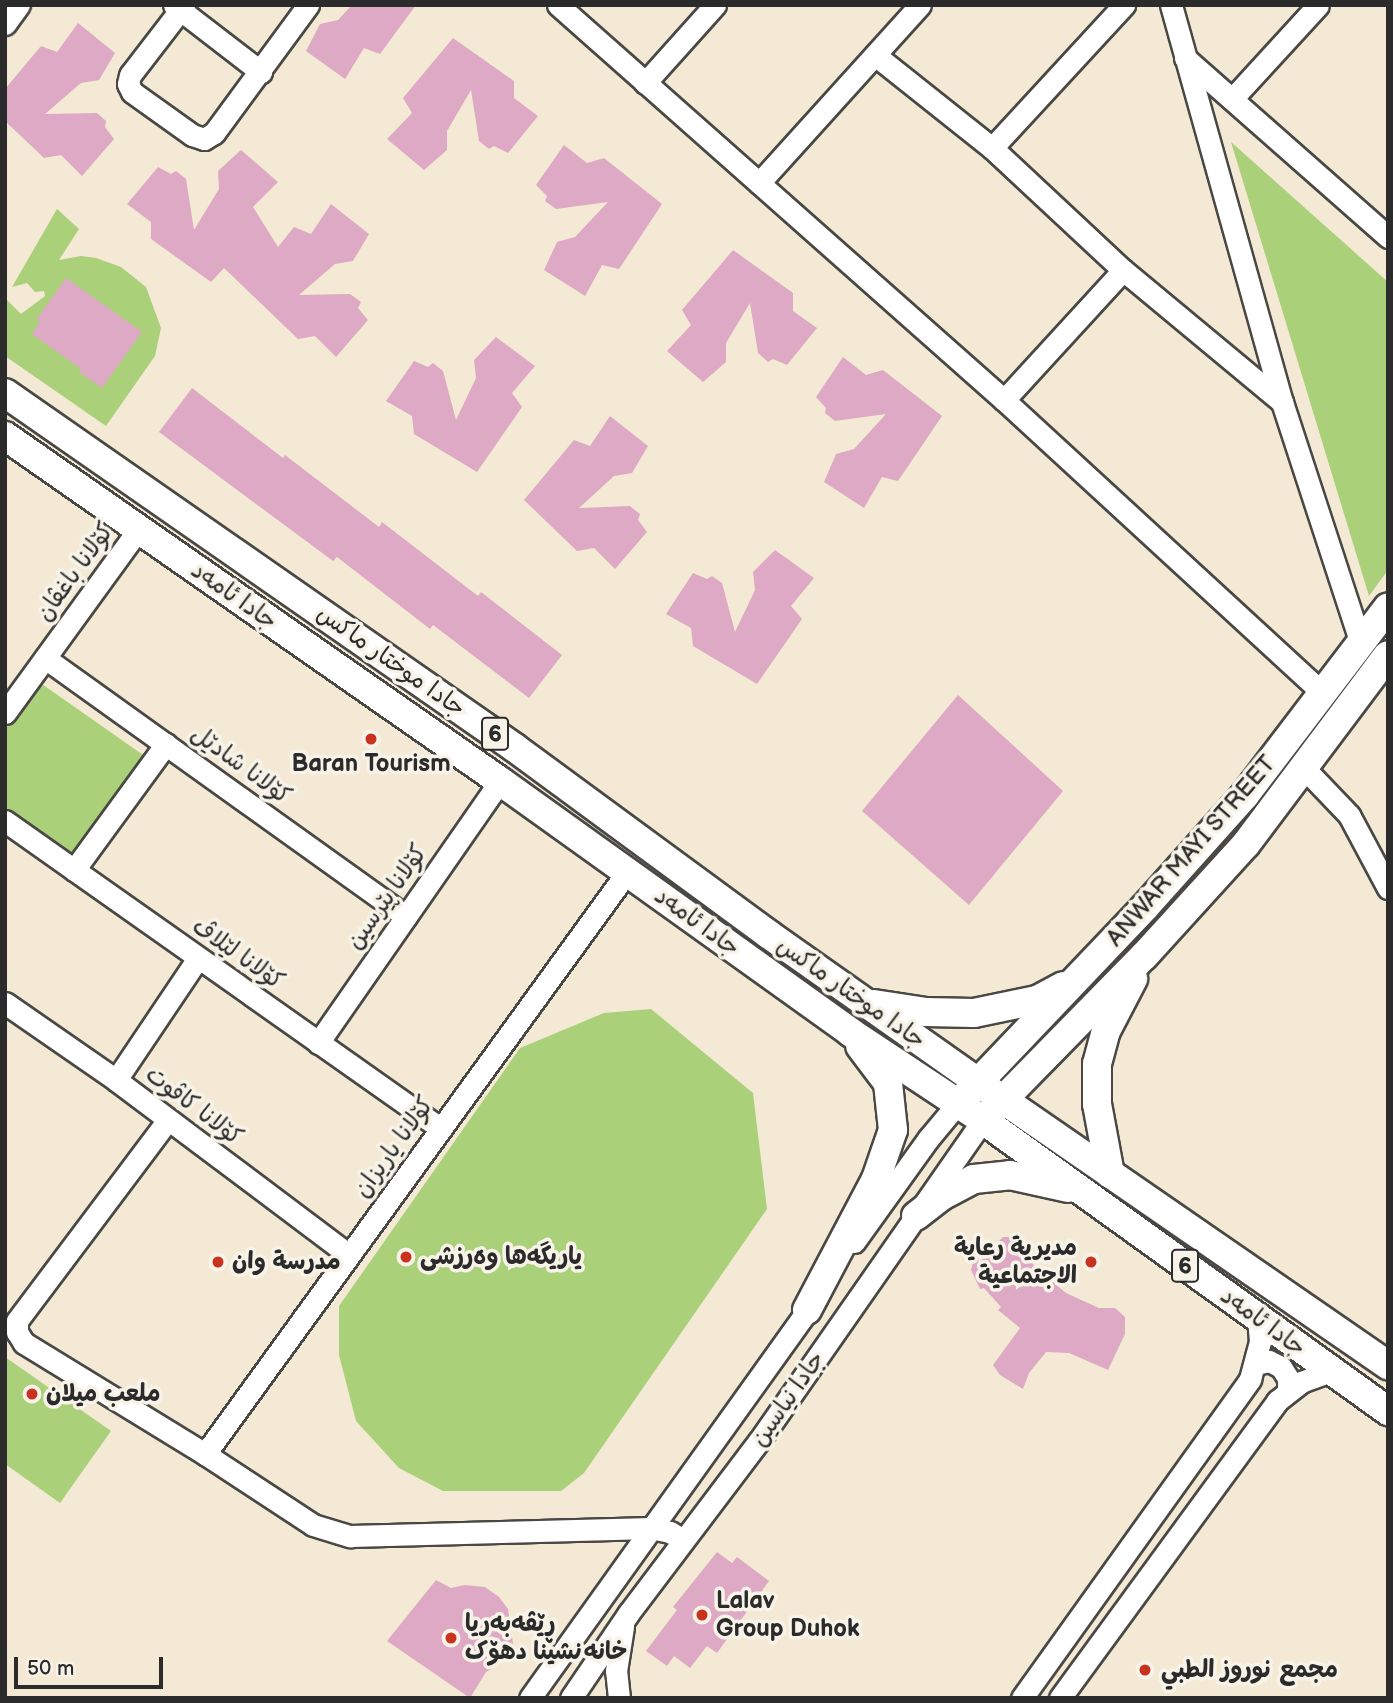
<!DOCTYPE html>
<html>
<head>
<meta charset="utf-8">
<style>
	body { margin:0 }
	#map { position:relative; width:1393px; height:1703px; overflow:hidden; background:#f4e9d4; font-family:"Balsamiq Sans","Playpen Sans Arabic",sans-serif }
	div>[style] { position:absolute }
	.green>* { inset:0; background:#aad07a }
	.building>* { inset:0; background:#dea9c4 }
	.roads { filter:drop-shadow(2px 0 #494844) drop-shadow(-2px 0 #494844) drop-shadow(0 2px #494844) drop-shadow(0 -2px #494844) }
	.minor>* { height:21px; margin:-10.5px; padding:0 10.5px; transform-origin:10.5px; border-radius:10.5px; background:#fff }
	.major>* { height:28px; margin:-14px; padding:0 14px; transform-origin:14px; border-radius:14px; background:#fff }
	.dots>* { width:19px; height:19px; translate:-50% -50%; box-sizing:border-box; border:4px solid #f7f3e8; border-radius:50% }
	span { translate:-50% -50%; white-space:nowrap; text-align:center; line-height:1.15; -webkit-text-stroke:7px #f7f3e8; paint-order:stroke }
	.shield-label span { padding:2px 5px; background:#f7f3e8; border:2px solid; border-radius:5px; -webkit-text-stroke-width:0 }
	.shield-label { font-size:23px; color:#2b2b2b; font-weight:700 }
	.street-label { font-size:24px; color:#2b2b2b }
	.poi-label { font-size:24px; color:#2b2b2b; font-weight:700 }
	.right { translate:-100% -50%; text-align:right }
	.left { translate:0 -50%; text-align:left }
	.frame { position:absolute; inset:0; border:7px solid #2b2b2b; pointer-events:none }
	.scale { position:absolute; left:14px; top:1657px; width:149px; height:32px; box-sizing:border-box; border:4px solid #2b2b2b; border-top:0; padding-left:9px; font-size:21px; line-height:24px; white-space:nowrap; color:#2b2b2b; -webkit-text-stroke:5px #f7f3e8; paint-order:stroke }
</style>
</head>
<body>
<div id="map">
	<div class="green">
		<i style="clip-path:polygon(1231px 142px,1388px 282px,1388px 570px,1369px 596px)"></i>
		<i style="clip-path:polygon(57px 209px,79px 229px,59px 260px,81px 256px,96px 258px,121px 267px,146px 287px,161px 328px,155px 356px,106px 426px,5px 356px,5px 298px,21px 314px,45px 296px,44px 291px,35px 292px,27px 283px,12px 287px)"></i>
		<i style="clip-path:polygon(39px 682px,146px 757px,75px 858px,5px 808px,5px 730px)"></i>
		<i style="clip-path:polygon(651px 1009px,753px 1093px,767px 1209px,584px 1473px,561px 1491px,443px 1491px,399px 1468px,356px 1421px,339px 1355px,339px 1306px,520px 1048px,604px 1013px)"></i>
		<i style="clip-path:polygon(5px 1357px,111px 1431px,60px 1503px,5px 1464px)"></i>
	</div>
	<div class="building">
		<i style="clip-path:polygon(352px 5px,416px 5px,380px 54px,364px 48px,345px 79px,306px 51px,320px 24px,338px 20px)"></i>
		<i style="clip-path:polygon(78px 23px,115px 53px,99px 80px,81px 83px,45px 114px,97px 113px,106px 121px,105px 127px,114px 139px,82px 176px,61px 155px,44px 158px,5px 121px,5px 89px,41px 46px,57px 52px)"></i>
		<i style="clip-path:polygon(453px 38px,514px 81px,514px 98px,538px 116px,508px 153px,494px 146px,489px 149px,479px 141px,471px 90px,447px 131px,447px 150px,424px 170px,387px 139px,412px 113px,403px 98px)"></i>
		<i style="clip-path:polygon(564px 145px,587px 163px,604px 158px,662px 204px,619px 269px,602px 265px,585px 296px,544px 270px,557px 242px,575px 237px,608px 202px,556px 209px,545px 201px,547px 196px,536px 185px)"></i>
		<i style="clip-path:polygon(241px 150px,278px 182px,253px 207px,278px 247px,294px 227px,311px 234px,331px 204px,369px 234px,353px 261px,335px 264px,299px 295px,350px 294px,361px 302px,358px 308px,368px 320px,336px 357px,315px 336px,298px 339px,224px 268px,211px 282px,151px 239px,151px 222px,127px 204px,158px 167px,171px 174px,176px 171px,186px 179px,194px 230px,219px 189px,218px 171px)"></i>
		<i style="clip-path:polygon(733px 250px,793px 293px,793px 311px,817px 328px,787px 365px,773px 359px,768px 362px,758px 353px,750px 303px,726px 343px,726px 362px,703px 382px,667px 351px,691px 325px,682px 310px)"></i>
		<i style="clip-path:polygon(66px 278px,142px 332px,102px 388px,79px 372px,81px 369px,32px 334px,40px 322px,36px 320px)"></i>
		<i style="clip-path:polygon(496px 337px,535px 366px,512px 393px,522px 407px,477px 472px,414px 434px,412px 416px,386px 401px,414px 361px,428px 367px,433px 363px,443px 371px,456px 420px,476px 378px,474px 360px)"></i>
		<i style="clip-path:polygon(843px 357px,866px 375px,883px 370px,942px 416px,898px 481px,882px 477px,864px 508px,824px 482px,836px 454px,854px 449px,886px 414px,835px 421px,825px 413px,826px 408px,816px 397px)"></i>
		<i style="clip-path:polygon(192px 388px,283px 458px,285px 455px,379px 527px,382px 522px,478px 596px,481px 592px,562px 655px,529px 698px,433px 625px,430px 629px,337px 557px,333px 561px,159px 432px)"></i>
		<i style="clip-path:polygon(610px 416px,648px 446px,632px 473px,614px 476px,579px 508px,630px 506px,640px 514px,638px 520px,647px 532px,615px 569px,594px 548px,577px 551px,524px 500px,574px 440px,590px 446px)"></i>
		<i style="clip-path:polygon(775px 550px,814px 578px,791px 606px,802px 619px,757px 684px,693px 646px,691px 628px,666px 614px,693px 573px,707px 579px,712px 576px,722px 583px,735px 632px,755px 590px,753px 572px)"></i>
		<i style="clip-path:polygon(958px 695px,1063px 791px,969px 905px,862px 811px)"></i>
		<i style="clip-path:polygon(1003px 1237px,1011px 1237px,1022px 1244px,1034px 1266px,1066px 1293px,1099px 1308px,1115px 1308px,1125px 1317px,1125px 1334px,1108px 1370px,1069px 1353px,1046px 1352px,1029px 1373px,1023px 1389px,1000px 1375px,993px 1365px,1020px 1328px,998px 1310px,1001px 1307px,984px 1288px,980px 1289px,971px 1270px,974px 1259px,989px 1252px)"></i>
		<i style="clip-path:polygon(717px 1552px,732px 1563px,737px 1557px,769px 1581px,717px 1653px,707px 1646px,690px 1668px,674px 1656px,667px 1666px,646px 1651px,677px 1610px,673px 1607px)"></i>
		<i style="clip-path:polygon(436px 1580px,451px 1588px,465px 1585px,485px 1587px,499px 1597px,508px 1609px,513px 1644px,498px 1665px,486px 1672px,470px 1698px,387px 1641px)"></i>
	</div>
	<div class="roads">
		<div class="minor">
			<i style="left:174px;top:5px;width:110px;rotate:37.6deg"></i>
			<i style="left:184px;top:5px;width:88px;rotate:127.6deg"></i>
			<i style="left:130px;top:75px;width:9px;rotate:103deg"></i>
			<i style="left:128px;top:84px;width:9px;rotate:63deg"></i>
			<i style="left:132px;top:92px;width:74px;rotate:35.6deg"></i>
			<i style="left:192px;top:135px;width:13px;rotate:18deg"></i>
			<i style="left:204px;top:139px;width:12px;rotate:-31deg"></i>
			<i style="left:214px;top:133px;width:159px;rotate:-53.7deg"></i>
			<i style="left:558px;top:5px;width:596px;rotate:41.53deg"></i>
			<i style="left:1004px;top:400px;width:435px;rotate:42.6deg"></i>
			<i style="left:1171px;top:5px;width:412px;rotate:74.4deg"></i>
			<i style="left:1282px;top:402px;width:254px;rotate:71.9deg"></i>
			<i style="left:5px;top:24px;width:24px;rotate:-54deg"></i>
			<i style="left:875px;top:55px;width:149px;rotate:38.5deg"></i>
			<i style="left:992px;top:148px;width:179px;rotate:43deg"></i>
			<i style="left:1123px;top:270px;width:207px;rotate:39.7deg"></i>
			<i style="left:1185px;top:58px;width:271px;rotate:41.4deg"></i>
			<i style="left:645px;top:83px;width:105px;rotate:-48.1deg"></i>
			<i style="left:1232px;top:99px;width:127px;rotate:-47.5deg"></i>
			<i style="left:992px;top:148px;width:195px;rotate:-47.3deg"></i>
			<i style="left:759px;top:183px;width:240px;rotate:-47.9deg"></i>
			<i style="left:1004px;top:400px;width:176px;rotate:-47.5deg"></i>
			<i style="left:45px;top:658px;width:444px;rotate:35.6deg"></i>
			<i style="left:5px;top:713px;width:226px;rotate:-54deg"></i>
			<i style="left:1304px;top:768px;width:65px;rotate:46.2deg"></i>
			<i style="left:1349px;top:815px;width:83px;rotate:61.9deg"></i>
			<i style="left:5px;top:821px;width:532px;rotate:35.21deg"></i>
			<i style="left:74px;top:870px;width:156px;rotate:-53.9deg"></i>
			<i style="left:5px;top:1003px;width:135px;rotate:34.7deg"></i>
			<i style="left:116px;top:1080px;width:290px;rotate:36.9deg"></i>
			<i style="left:318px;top:1043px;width:319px;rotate:-55.2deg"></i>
			<i style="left:116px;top:1080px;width:147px;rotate:-56.1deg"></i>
			<i style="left:167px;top:1121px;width:250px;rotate:126.9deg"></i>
			<i style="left:17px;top:1321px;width:11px;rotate:90deg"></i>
			<i style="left:17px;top:1332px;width:13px;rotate:58deg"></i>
			<i style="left:24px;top:1343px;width:212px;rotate:31.5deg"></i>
			<i style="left:205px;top:1454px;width:129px;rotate:33.3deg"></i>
			<i style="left:313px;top:1525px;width:39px;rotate:17deg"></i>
			<i style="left:350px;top:1536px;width:301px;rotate:-1.5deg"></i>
			<i style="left:651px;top:1528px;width:19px;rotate:12deg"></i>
			<i style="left:670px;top:1532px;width:15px;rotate:32deg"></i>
			<i style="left:854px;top:1242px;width:127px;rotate:-54.3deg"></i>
			<i style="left:928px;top:1139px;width:47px;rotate:-50.2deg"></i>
			<i style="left:1256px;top:1364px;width:13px;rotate:-13deg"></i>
			<i style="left:1269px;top:1361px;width:13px;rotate:27deg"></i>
			<i style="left:1281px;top:1367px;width:13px;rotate:58deg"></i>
			<i style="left:1288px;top:1378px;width:13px;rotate:90deg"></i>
			<i style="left:205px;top:1454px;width:719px;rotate:-54.05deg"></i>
			<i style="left:530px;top:1698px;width:492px;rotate:-54.4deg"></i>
			<i style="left:571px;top:1698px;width:102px;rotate:-55.8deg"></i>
			<i style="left:628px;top:1614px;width:217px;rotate:-52.9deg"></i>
			<i style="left:759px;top:1441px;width:391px;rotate:-55.1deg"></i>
			<i style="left:619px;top:1698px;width:27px;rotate:-96deg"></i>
			<i style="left:616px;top:1671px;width:45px;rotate:-81deg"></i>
			<i style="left:1022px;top:1698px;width:392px;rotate:-54.4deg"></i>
			<i style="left:1250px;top:1379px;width:39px;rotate:-75deg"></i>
			<i style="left:1260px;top:1341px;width:22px;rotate:-95deg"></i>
			<i style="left:1060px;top:1698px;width:368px;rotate:-53.8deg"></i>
			<i style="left:1277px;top:1401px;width:31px;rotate:-38deg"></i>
			<i style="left:1301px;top:1382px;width:33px;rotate:-20deg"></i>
		</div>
		<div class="major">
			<i style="left:5px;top:393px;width:621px;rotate:34.84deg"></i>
			<i style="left:515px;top:748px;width:314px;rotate:36.3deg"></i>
			<i style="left:768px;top:934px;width:286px;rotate:35.2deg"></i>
			<i style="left:1002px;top:1099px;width:469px;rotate:34.6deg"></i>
			<i style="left:5px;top:436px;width:603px;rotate:34.88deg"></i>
			<i style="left:500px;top:781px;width:431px;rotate:35.6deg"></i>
			<i style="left:850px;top:1032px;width:159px;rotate:33.5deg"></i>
			<i style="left:983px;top:1120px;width:499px;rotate:35.7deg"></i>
			<i style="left:874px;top:1004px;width:53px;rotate:8.7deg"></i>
			<i style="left:926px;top:1012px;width:48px;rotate:1.2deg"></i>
			<i style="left:974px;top:1013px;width:64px;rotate:-11.7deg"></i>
			<i style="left:1037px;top:1000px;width:30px;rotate:-28deg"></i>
			<i style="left:967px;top:1094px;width:258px;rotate:-46.4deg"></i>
			<i style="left:1145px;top:907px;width:150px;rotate:-48.2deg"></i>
			<i style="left:1245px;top:795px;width:236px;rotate:-52.7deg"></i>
			<i style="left:990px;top:1113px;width:220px;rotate:-45.6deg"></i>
			<i style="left:1144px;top:956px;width:151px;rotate:-47.7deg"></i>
			<i style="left:1246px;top:844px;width:236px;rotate:-53.1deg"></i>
			<i style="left:1110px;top:1174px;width:71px;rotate:-100.5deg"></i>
			<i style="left:1097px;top:1104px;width:40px;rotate:-90deg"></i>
			<i style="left:1097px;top:1064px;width:34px;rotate:-75deg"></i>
			<i style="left:1106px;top:1031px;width:59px;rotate:-62.6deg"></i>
			<i style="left:916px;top:1216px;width:31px;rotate:-38deg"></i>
			<i style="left:940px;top:1197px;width:38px;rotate:-28deg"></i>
			<i style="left:974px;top:1179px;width:36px;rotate:-6deg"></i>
			<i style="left:1010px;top:1175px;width:59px;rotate:12.6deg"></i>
			<i style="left:807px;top:1310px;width:148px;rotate:-62.2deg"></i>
			<i style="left:876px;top:1179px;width:52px;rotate:-70.9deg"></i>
			<i style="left:893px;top:1130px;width:47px;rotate:-96.1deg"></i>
			<i style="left:888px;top:1083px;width:46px;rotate:-127.1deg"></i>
		</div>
	</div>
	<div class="dots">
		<i style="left:371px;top:739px;background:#c8321e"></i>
		<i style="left:406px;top:1257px;background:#c8321e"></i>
		<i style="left:218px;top:1262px;background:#c8321e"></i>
		<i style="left:1091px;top:1262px;background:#c8321e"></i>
		<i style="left:32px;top:1394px;background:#c8321e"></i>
		<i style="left:702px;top:1615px;background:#c8321e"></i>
		<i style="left:451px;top:1638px;background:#c8321e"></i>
		<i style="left:1145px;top:1670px;background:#c8321e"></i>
	</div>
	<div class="shield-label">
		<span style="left:495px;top:734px">6</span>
		<span style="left:1185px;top:1266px">6</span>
	</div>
	<div class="street-label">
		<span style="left:75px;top:572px;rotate:-54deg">کۆلانا باغڤان</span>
		<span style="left:234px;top:596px;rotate:35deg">جادا ئامەد</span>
		<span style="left:391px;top:661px;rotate:35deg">جادا موختار ماكس</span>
		<span style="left:241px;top:765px;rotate:36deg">کۆلانا شادێل</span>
		<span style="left:1191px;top:851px;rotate:-49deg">ANWAR MAYI STREET</span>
		<span style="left:387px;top:897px;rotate:-55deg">کۆلانا پێرسین</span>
		<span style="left:697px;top:922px;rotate:36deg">جادا ئامەد</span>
		<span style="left:238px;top:954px;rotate:35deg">کۆلانا لێلاڤ</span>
		<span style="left:851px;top:993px;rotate:35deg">جادا موختار ماكس</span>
		<span style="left:194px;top:1106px;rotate:37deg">کۆلانا کاڤوت</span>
		<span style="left:394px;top:1147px;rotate:-54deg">کۆلانا یاریزان</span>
		<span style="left:1263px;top:1322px;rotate:36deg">جادا ئامەد</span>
		<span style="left:788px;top:1399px;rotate:-55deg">جادا نیاسین</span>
	</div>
	<div class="poi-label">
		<span style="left:371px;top:764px">Baran Tourism</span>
		<span class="right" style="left:1077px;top:1262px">مديرية رعاية<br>الاجتماعية</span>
		<span class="left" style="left:420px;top:1257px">ياريگەها وەرزشی</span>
		<span class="left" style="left:232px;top:1262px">مدرسة وان</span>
		<span class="left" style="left:46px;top:1394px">ملعب ميلان</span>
		<span class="left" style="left:716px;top:1615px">Lalav<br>Group Duhok</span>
		<span class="left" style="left:465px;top:1638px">ڕێڤه‌به‌ریا<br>خانەنشينا دهۆک</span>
		<span class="left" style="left:1161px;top:1670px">مجمع نوروز الطبي</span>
	</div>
	<div class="frame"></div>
	<div class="scale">50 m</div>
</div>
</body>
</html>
